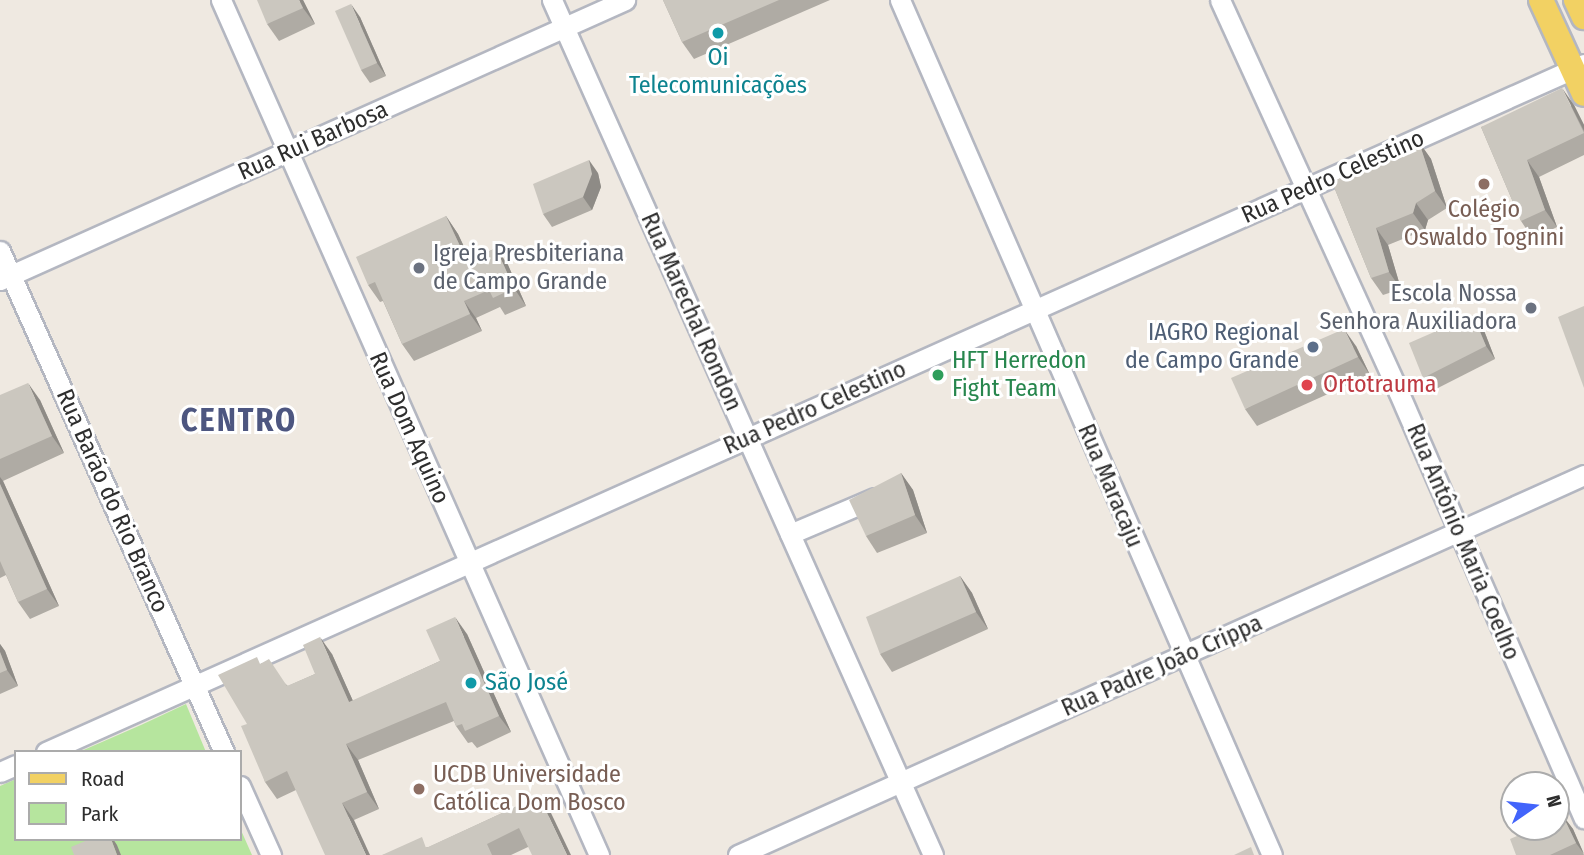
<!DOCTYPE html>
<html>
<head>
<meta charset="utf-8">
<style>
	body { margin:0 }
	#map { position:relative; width:1584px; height:855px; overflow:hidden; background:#efe9e1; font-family:"Fira Sans Condensed",sans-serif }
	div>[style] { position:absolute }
	.green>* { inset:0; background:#b6e59e }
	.roads { filter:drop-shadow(2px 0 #b4b7c1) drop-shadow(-2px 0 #b4b7c1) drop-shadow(0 2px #b4b7c1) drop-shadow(0 -2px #b4b7c1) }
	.minor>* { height:19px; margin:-9.5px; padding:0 9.5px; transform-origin:9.5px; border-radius:9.5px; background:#fff }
	.major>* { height:24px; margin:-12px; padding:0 12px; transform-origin:12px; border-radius:12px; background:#f2d163 }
	.wall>* { inset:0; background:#afaba4 }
	.shaded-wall>* { inset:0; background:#8e8b86 }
	.building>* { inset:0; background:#cbc7bf }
	.dots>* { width:19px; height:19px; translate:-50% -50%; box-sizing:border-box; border:4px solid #fff; border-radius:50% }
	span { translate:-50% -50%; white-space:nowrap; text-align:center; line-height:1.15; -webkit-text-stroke:6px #fff; paint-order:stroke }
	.culture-label { font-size:24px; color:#0d838f }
	.left { translate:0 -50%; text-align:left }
	.street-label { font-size:24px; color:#2e2e2e }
	.education-label { font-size:24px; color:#785e54 }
	.worship-label { font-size:24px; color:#5b616d }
	.right { translate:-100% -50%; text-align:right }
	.service-label { font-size:24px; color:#4e5e75 }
	.leisure-label { font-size:24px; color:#27864d }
	.health-label { font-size:24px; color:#be3a42 }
	.district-label { font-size:32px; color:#4d5680; font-weight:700; letter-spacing:2px }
	.legend { position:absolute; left:14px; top:750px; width:228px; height:91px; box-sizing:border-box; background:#fff; border:2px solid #ababab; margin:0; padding:9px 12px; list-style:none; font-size:21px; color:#2e2e2e }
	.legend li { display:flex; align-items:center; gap:14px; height:35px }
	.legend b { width:35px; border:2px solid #ababab }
	.north { position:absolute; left:1500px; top:771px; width:70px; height:70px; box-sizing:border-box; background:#fff; border:2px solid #ababab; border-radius:50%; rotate:76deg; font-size:19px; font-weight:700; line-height:28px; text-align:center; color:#2e2e2e }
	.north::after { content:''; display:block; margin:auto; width:24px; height:32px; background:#4264fb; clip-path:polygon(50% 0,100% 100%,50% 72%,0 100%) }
</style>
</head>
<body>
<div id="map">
	<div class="green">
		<i style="clip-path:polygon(186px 704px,206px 752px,79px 752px,141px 725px)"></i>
		<i style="clip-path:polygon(16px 779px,16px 839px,240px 839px,240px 828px,252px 855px,0 855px,0 786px)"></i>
	</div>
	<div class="roads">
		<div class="minor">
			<i style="left:221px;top:0;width:935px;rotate:66.15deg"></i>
			<i style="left:552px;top:0;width:936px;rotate:65.98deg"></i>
			<i style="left:900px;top:0;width:932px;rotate:66.49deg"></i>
			<i style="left:1220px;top:0;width:430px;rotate:65.5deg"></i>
			<i style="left:1398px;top:391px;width:466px;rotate:66.5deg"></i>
			<i style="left:0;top:251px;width:549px;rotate:65.91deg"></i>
			<i style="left:0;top:280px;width:685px;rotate:-24.13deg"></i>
			<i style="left:790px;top:534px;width:92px;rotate:-23deg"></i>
			<i style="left:46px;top:752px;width:1685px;rotate:-24.1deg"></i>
			<i style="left:0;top:772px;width:17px;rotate:-24deg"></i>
			<i style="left:240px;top:786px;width:76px;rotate:65.8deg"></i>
			<i style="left:738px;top:855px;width:927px;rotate:-24.19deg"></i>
		</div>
		<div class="major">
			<i style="left:1541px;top:0;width:103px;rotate:65.4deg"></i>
			<i style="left:1576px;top:0;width:19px;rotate:65deg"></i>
		</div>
	</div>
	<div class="wall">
		<i style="clip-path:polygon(303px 0,315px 24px,279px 41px,267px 24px)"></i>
		<i style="clip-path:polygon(663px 0,830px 0,694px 59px,682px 42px)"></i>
		<i style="clip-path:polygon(360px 17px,386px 76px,370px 83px,361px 70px)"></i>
		<i style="clip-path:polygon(1574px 105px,1584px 125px,1584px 155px,1539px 177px,1557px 227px,1533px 239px,1521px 221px,1481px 127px)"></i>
		<i style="clip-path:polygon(1419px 142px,1431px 159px,1447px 208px,1428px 220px,1425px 230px,1388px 245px,1401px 289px,1383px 295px,1371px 278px,1332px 182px)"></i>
		<i style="clip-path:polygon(598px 173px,601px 187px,592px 210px,552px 227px,543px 214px)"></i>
		<i style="clip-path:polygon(446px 216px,458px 234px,470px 260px,496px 248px,508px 265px,526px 306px,505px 315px,500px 307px,476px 318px,482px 331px,414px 361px,402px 344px,383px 301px,380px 302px,368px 285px)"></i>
		<i style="clip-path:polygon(1483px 328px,1495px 359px,1432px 391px,1423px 378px)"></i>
		<i style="clip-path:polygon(1356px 346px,1370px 375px,1257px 426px,1245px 409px)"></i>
		<i style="clip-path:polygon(0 395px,40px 400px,64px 453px,3px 481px,59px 606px,30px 619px,18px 602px,6px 575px,0 578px)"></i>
		<i style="clip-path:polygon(901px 473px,913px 490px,927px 533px,877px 553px,866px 536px)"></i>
		<i style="clip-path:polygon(960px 576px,972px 593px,988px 629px,892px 672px,880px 654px)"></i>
		<i style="clip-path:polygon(467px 634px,511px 732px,477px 748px,472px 742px,468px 743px,456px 726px,454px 721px,358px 760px,379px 809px,354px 820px,296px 790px,277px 799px,265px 782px,247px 724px,261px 663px,288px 686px,315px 674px,332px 654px,353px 701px,440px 661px)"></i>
		<i style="clip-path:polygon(0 644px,5px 651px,18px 686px,0 694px)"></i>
		<i style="clip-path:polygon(539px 796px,551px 813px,528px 847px,511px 855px,382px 855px,429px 847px)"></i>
		<i style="clip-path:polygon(1563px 816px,1573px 829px,1584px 855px,1516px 855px)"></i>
	</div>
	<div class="shaded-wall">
		<i style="clip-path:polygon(299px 0,303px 0,315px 24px,303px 8px)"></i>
		<i style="clip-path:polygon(351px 4px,360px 17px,386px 76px,377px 63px)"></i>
		<i style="clip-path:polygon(1562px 88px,1574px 105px,1584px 125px,1584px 131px)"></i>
		<i style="clip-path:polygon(1419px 142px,1431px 159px,1447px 208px,1435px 191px)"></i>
		<i style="clip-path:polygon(589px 160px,598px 173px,601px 187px,592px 210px,583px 197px)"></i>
		<i style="clip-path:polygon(1527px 160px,1539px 177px,1557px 227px,1545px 210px)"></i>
		<i style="clip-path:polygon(1416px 203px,1428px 220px,1425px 230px,1413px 213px)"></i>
		<i style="clip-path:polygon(446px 216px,458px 234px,479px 278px,467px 261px)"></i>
		<i style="clip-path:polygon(1376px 228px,1388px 245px,1401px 289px,1389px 272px)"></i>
		<i style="clip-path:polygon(496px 248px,508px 265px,526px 306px,514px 288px)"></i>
		<i style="clip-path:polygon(464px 301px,476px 318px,482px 331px,470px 314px)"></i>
		<i style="clip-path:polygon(1473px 315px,1483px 328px,1495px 359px,1486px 346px)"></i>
		<i style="clip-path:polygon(1344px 329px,1356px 346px,1370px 375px,1358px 357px)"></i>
		<i style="clip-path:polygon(28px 383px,40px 400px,64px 453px,52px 436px)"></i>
		<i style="clip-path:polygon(901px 473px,913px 490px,927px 533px,915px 515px)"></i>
		<i style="clip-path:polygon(0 477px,3px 481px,59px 606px,47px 589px,0 484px)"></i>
		<i style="clip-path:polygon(960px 576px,972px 593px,988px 629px,976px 612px)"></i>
		<i style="clip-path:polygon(455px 617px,467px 634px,511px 732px,499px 716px)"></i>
		<i style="clip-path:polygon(320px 637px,332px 654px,361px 719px,349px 702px)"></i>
		<i style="clip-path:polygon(0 644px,5px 651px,18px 686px,7px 670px,0 652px)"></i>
		<i style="clip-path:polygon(346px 744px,358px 760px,379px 809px,367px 792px)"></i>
		<i style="clip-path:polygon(539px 796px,551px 813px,571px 855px,567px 855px)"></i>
		<i style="clip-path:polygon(342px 803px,354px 820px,370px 855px,366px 855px)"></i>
		<i style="clip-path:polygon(1563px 816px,1573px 829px,1584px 854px,1576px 843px)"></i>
		<i style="clip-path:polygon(111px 839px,113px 839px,117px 845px,121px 855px,117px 855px)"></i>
	</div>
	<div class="building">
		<i style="clip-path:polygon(257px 0,299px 0,303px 8px,267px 24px)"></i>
		<i style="clip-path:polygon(663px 0,779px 0,682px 42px)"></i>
		<i style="clip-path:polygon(351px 4px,377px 63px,361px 70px,335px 11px)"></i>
		<i style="clip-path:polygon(1562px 88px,1584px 133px,1527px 160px,1545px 210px,1521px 221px,1481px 127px)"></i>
		<i style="clip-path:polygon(1419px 142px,1435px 191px,1416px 203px,1413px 213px,1376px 228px,1389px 272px,1371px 278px,1332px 182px)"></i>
		<i style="clip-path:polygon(589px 160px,592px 174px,583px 197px,543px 214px,533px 184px)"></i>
		<i style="clip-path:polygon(446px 216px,467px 261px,496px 248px,514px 288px,493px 298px,489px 290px,464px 301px,470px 314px,402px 344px,375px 282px,368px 285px,356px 257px)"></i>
		<i style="clip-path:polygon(1584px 306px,1584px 388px,1558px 317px)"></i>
		<i style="clip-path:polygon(1473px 315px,1486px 346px,1423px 378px,1409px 343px)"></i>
		<i style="clip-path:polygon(1344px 329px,1358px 357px,1245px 409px,1231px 378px)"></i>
		<i style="clip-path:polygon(28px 383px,52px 436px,0 459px,0 395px)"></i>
		<i style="clip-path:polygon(901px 473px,915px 515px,866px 536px,849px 500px)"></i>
		<i style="clip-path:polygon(0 484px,47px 589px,18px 602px,0 561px)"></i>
		<i style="clip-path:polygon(960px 576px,976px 612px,880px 654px,866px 617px)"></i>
		<i style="clip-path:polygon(455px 617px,499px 716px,465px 731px,462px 724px,456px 726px,446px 702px,346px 744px,367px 792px,342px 803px,366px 855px,325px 855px,287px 771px,265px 782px,241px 726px,247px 724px,218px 675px,257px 657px,260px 664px,269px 659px,287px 686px,315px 674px,303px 645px,320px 637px,349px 702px,440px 661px,426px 630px)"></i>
		<i style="clip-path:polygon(0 652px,7px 670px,0 673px)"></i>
		<i style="clip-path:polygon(539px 796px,567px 855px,532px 855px,519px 828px,487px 844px,492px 855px,382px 855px,422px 837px,426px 848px)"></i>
		<i style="clip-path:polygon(1563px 816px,1576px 843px,1550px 855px,1516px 855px,1510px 839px,1538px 827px,1556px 827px,1556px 819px)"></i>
		<i style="clip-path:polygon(90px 839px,111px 839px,117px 855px,74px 855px,71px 847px)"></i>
		<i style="clip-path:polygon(1251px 847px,1254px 855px,1234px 855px)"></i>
	</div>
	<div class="dots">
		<i style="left:718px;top:33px;background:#0f9aa8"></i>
		<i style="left:1484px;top:184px;background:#8d6e63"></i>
		<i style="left:419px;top:268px;background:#6b7280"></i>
		<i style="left:1531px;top:308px;background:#6b7280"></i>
		<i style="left:1313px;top:347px;background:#5c6f8a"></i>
		<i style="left:938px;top:375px;background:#2e9e5b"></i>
		<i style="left:1307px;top:385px;background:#e0444e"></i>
		<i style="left:471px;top:683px;background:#0f9aa8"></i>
		<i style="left:419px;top:789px;background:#8d6e63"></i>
	</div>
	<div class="culture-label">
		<span style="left:718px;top:72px">Oi<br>Telecomunicações</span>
		<span class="left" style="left:485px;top:683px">São José</span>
	</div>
	<div class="street-label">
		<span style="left:313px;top:141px;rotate:-24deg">Rua Rui Barbosa</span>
		<span style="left:1333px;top:177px;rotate:-24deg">Rua Pedro Celestino</span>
		<span style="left:691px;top:312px;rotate:66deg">Rua Marechal Rondon</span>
		<span style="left:815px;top:408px;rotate:-24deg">Rua Pedro Celestino</span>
		<span style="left:409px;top:428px;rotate:66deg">Rua Dom Aquino</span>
		<span style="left:1110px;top:486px;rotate:67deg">Rua Maracaju</span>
		<span style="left:112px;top:501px;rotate:66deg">Rua Barão do Rio Branco</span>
		<span style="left:1463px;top:542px;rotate:67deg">Rua Antônio Maria Coelho</span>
		<span style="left:1162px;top:666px;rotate:-24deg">Rua Padre João Crippa</span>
	</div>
	<div class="education-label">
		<span style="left:1484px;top:224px">Colégio<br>Oswaldo Tognini</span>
		<span class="left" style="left:433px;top:789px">UCDB Universidade<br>Católica Dom Bosco</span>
	</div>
	<div class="worship-label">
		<span class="left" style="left:433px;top:268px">Igreja Presbiteriana<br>de Campo Grande</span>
		<span class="right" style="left:1517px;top:308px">Escola Nossa<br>Senhora Auxiliadora</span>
	</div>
	<div class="service-label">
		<span class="right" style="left:1299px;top:347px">IAGRO Regional<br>de Campo Grande</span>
	</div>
	<div class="leisure-label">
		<span class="left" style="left:952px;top:375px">HFT Herredon<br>Fight Team</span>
	</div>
	<div class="health-label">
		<span class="left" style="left:1323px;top:385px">Ortotrauma</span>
	</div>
	<div class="district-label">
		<span style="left:239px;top:420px">CENTRO</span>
	</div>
	<ul class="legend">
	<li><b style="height:9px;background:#f2d163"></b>Road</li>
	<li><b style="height:19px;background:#b6e59e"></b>Park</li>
	</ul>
	<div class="north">N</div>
</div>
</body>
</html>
